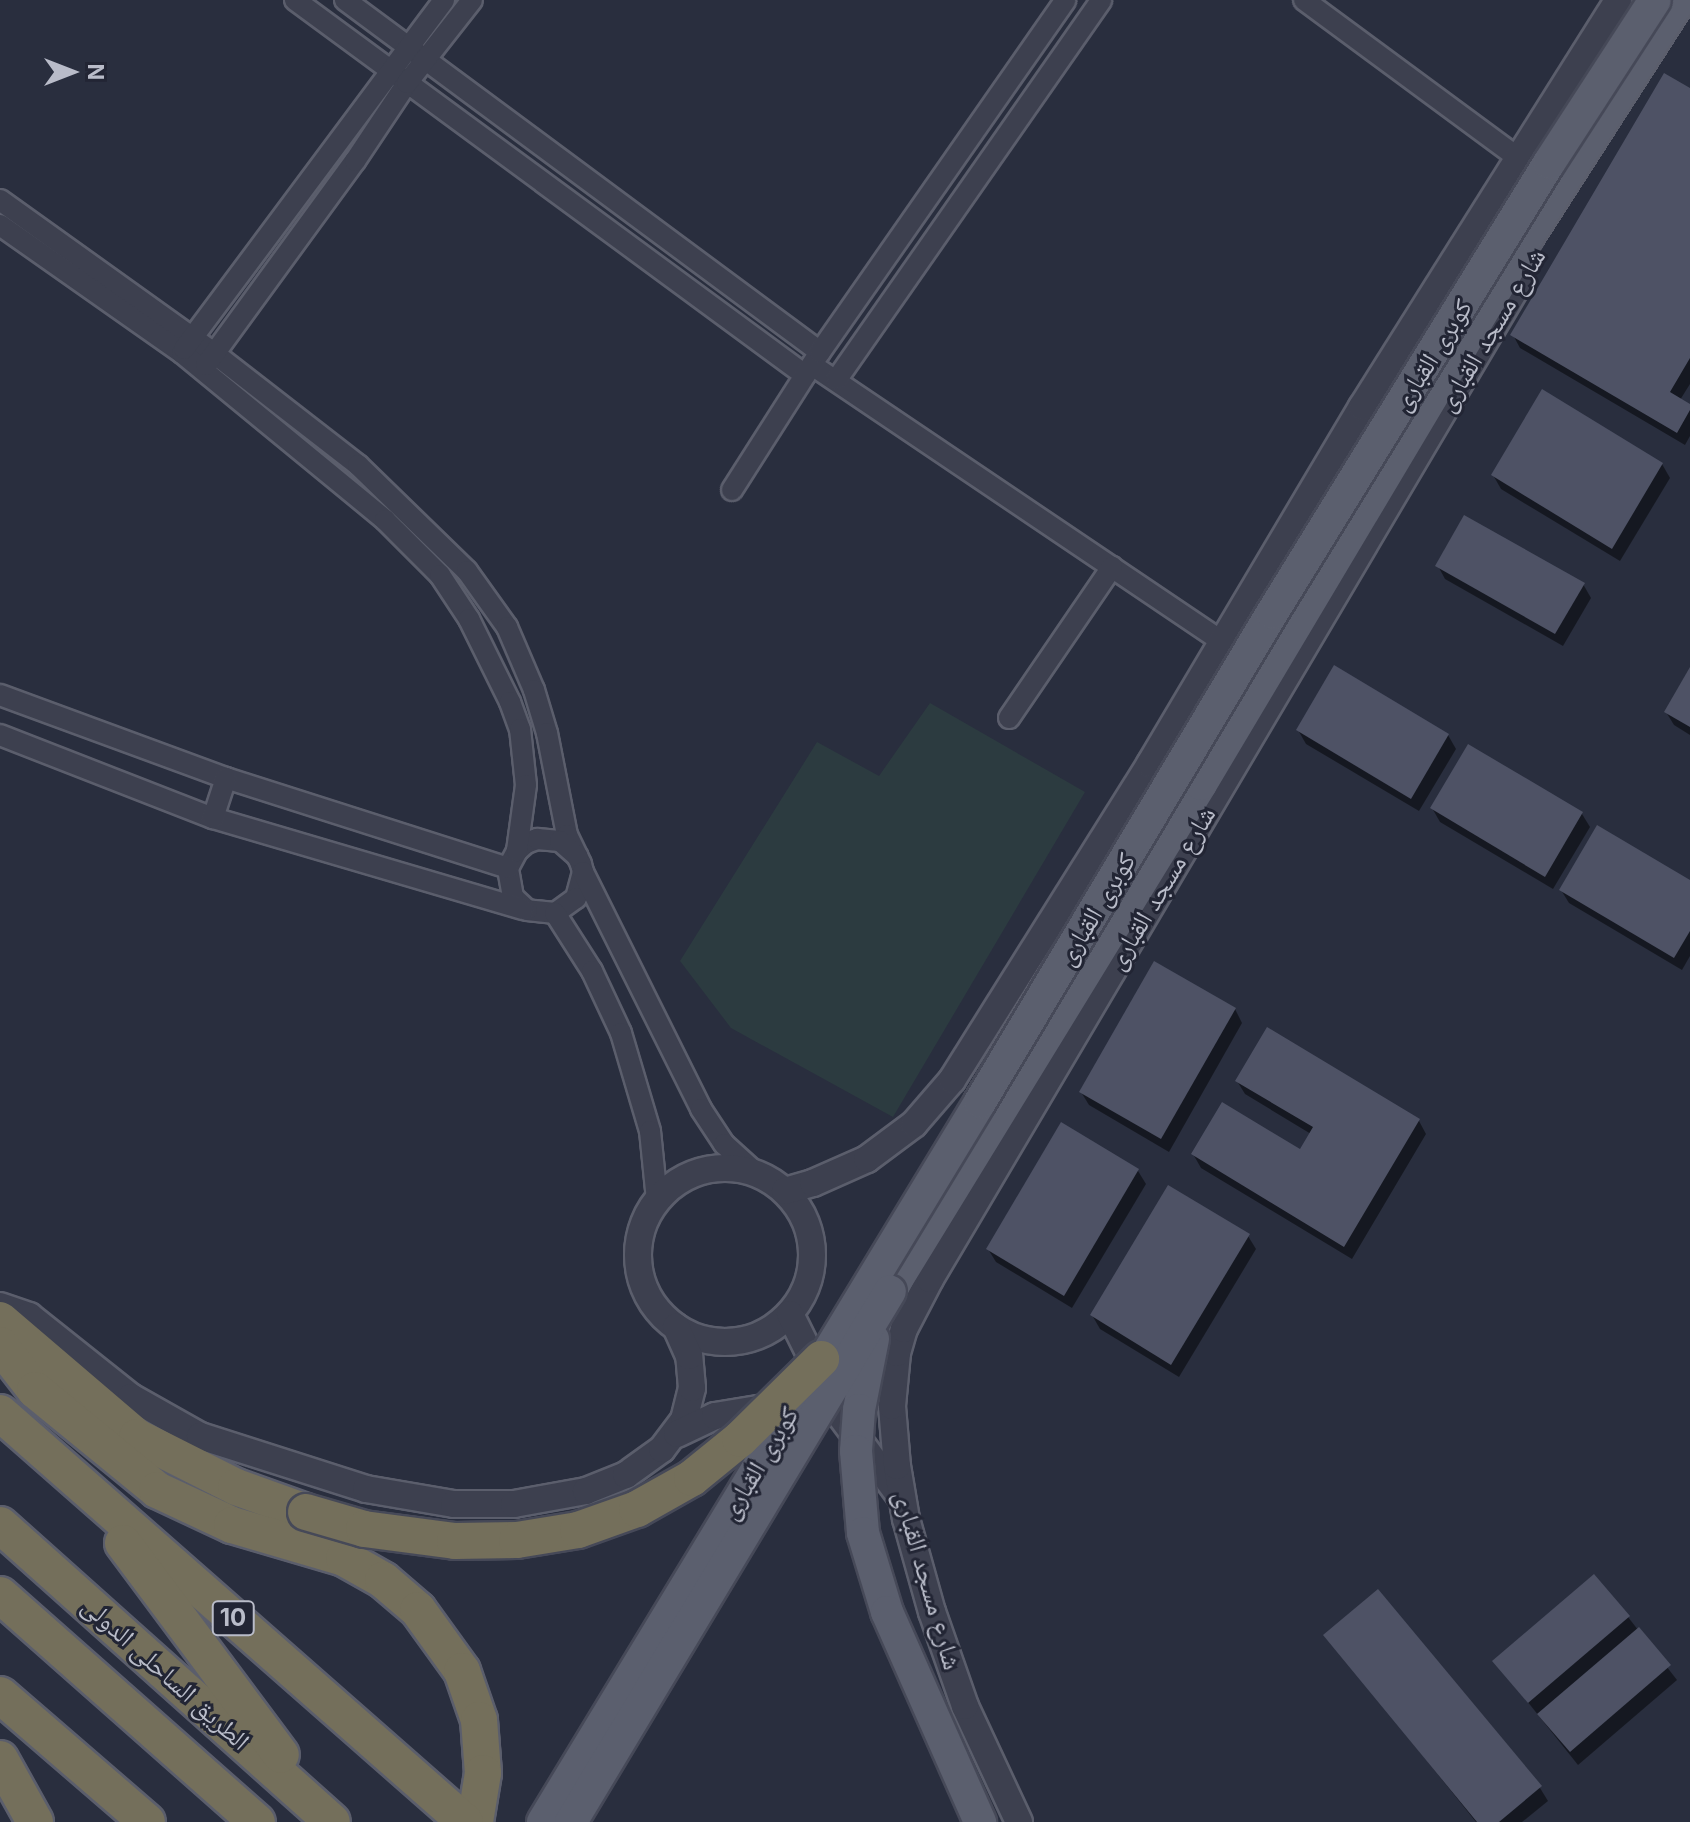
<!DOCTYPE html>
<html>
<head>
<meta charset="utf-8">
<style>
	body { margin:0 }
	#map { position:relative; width:1690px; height:1822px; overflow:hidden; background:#292e3e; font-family:Inter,"Noto Naskh Arabic",sans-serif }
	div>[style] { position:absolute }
	.green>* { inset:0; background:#2c3b40 }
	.shadow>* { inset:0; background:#0007 }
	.building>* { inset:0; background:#4e5265 }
	.roads { filter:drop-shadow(2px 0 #5b5e6c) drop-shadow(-2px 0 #5b5e6c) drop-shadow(0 2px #5b5e6c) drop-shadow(0 -2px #5b5e6c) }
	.minor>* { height:20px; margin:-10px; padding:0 10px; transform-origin:10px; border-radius:10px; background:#3d404f }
	.tertiary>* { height:26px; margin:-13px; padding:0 13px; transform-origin:13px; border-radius:13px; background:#3d404f }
	.tertiary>.ring { margin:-13px; padding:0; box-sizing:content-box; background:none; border:26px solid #3d404f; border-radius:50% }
	.primary>* { height:32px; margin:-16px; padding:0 16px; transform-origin:16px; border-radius:16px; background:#5b5f6e }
	.motorway>* { height:36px; margin:-18px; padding:0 18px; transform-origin:18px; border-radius:18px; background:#746f5b }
	.bridges { filter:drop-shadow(2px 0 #464958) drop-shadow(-2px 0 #464958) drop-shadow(0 2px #464958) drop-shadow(0 -2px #464958) }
	.primary-bridge>* { height:32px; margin:-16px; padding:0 16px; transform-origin:16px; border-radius:16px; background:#5b5f6e }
	.motorway-bridge>* { height:36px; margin:-18px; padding:0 18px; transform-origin:18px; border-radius:18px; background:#746f5b }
	span { translate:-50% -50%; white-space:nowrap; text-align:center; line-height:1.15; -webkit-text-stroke:6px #222534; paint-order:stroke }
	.shield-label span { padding:2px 6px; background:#222534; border:2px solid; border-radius:6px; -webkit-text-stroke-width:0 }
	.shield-label { font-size:24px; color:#b9bcc9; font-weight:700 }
	.street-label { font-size:26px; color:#b9bcc9 }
	.north { position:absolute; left:32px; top:32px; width:80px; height:80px; -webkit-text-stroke:6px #222534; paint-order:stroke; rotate:90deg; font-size:22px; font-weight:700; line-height:32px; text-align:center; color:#b9bcc9 }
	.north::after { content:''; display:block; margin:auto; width:28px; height:36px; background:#b9bcc9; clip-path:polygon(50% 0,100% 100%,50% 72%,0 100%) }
</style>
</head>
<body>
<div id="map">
	<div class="green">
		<i style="clip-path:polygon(930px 703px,1085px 792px,893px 1117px,731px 1028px,680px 961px,817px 742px,879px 776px)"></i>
	</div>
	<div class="shadow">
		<i style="clip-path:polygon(1690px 90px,1690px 384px,1680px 400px,1690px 406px,1690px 436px,1685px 445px,1520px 348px,1513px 335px)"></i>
		<i style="clip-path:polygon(1662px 464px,1670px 478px,1620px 561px,1501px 489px,1493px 475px)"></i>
		<i style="clip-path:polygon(1438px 566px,1583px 584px,1591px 598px,1563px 646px,1445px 579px)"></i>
		<i style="clip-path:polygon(1690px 671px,1690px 735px,1674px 725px,1666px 712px)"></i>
		<i style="clip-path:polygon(1298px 730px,1448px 735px,1456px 749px,1419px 811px,1306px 744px)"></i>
		<i style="clip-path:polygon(1432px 808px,1582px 814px,1590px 827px,1553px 889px,1440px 822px)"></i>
		<i style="clip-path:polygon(1690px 883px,1690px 956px,1682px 970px,1569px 903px,1561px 890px)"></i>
		<i style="clip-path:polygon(1235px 1009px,1242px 1023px,1169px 1152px,1089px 1105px,1081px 1092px)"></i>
		<i style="clip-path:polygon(1237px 1081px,1419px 1121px,1426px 1134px,1352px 1259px,1201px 1168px,1193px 1154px,1301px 1152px,1311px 1134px,1245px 1094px)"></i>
		<i style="clip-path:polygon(1062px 1125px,1138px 1171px,1146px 1184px,1072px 1308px,996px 1262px,988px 1249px)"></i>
		<i style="clip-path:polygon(1248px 1236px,1256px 1249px,1179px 1377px,1100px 1329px,1092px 1315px)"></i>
		<i style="clip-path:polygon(1628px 1617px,1677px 1680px,1578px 1765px,1495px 1661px)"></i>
		<i style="clip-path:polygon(1326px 1635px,1540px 1788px,1548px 1801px,1522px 1822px,1476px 1822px)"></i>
	</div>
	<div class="building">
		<i style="clip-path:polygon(1664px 73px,1690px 88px,1690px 358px,1670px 392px,1690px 404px,1690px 410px,1677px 433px,1510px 335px)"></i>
		<i style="clip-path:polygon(1542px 389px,1663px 463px,1612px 549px,1491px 475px)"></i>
		<i style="clip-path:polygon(1464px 515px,1585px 583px,1555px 634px,1435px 566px)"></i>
		<i style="clip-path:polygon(1334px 665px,1449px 734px,1411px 799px,1296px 730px)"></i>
		<i style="clip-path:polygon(1690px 667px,1690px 727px,1664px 712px)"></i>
		<i style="clip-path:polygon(1468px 744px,1583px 812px,1545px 877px,1430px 808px)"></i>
		<i style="clip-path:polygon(1597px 825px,1690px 880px,1690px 931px,1674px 958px,1559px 890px)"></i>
		<i style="clip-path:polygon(1154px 961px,1236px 1008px,1161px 1139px,1079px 1092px)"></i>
		<i style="clip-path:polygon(1267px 1027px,1420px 1119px,1344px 1247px,1191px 1154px,1222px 1102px,1300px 1149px,1313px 1127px,1235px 1081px)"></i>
		<i style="clip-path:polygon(1061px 1122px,1139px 1169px,1064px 1296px,986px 1249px)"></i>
		<i style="clip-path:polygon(1168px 1185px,1250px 1234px,1171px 1365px,1090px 1315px)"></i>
		<i style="clip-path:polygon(1594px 1574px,1630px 1616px,1528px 1703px,1492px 1661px)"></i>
		<i style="clip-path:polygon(1378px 1589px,1542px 1786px,1499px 1822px,1477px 1822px,1323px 1635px)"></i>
		<i style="clip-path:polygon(1639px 1627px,1671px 1665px,1570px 1752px,1537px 1714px)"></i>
	</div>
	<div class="roads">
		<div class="minor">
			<i style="left:295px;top:0;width:633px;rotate:36.33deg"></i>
			<i style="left:345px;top:0;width:591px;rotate:36.54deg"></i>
			<i style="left:1304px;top:0;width:268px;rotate:36.4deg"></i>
			<i style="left:0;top:200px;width:264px;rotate:35.6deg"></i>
			<i style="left:215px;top:354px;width:181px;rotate:37.8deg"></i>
			<i style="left:358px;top:465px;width:152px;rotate:44.2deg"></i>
			<i style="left:467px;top:571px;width:69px;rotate:54.5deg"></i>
			<i style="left:507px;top:627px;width:69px;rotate:66.8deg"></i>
			<i style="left:534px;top:690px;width:45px;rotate:73.2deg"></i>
			<i style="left:547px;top:733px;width:104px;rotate:78.9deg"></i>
			<i style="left:567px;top:835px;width:32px;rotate:64deg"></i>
			<i style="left:581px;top:864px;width:8px;rotate:76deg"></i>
			<i style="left:583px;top:872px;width:27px;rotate:105deg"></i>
			<i style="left:576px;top:898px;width:26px;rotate:144deg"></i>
			<i style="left:555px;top:913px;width:28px;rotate:-174deg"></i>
			<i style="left:527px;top:910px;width:19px;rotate:-137deg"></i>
			<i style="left:513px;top:897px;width:29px;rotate:-100deg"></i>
			<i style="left:508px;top:868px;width:19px;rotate:-62deg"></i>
			<i style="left:517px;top:851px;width:12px;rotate:-42deg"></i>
			<i style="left:526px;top:843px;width:12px;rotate:-20deg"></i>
			<i style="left:537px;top:839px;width:23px;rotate:5deg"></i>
			<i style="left:560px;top:841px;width:23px;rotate:41deg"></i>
			<i style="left:0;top:225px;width:223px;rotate:35.1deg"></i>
			<i style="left:182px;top:353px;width:263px;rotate:39.4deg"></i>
			<i style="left:385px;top:520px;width:78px;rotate:45deg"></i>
			<i style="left:440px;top:575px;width:53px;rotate:56.6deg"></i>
			<i style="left:469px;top:619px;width:93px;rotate:63.7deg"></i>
			<i style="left:510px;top:702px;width:29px;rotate:70deg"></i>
			<i style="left:520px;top:729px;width:56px;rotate:83.9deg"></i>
			<i style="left:526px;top:785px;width:67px;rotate:97.8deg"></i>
			<i style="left:184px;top:349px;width:435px;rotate:-53.3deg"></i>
			<i style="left:206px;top:365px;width:253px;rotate:-53.9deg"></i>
			<i style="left:355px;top:161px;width:94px;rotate:-56.3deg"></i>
			<i style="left:407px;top:83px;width:105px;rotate:-51.9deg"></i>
			<i style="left:812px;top:365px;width:495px;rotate:34deg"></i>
			<i style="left:837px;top:379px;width:462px;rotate:-55.1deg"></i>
			<i style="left:732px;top:490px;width:164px;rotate:-57.5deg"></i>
			<i style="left:820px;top:352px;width:429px;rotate:-55.1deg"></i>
			<i style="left:0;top:695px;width:241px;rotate:20.2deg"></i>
			<i style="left:226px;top:778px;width:296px;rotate:17.7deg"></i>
			<i style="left:1009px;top:718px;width:183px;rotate:-55.7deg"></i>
			<i style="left:0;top:735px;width:229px;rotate:21.3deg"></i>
			<i style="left:213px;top:818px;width:323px;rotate:16.4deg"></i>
			<i style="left:213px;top:818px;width:42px;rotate:-72deg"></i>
			<i style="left:583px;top:872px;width:265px;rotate:63.5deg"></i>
			<i style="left:701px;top:1109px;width:42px;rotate:56.7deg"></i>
			<i style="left:724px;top:1144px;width:42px;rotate:42.1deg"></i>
			<i style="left:555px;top:913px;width:69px;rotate:57.5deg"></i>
			<i style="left:592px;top:971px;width:68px;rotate:64.9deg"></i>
			<i style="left:621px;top:1033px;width:102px;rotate:73.5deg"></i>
			<i style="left:650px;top:1131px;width:69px;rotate:84.2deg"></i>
		</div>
		<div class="tertiary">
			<i class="ring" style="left:638px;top:1168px;width:148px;height:148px"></i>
			<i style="left:785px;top:1191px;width:29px;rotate:-16deg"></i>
			<i style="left:813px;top:1183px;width:59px;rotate:-24deg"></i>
			<i style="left:867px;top:1159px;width:59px;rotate:-36.7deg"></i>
			<i style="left:914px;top:1124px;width:58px;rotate:-49.2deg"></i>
			<i style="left:952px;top:1080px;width:373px;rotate:-57.9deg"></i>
			<i style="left:1150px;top:764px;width:415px;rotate:-59.3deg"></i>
			<i style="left:1362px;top:407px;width:481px;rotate:-57.8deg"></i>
			<i style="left:0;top:1306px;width:31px;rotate:19deg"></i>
			<i style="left:29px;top:1316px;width:130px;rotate:38.5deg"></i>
			<i style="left:131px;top:1397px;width:79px;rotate:29.5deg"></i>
			<i style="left:200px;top:1436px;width:174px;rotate:17.7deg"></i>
			<i style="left:366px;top:1489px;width:89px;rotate:9.7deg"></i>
			<i style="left:454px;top:1504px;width:60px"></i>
			<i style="left:514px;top:1504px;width:73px;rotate:-10.2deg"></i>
			<i style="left:586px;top:1491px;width:43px;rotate:-21.8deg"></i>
			<i style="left:626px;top:1475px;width:44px;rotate:-35.8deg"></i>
			<i style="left:662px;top:1449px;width:36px;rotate:-53deg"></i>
			<i style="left:684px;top:1420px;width:33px;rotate:-76deg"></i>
			<i style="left:692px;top:1388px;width:32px;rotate:-95deg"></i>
			<i style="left:689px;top:1356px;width:32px;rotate:-114deg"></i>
			<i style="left:790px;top:1314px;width:113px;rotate:63.7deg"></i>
			<i style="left:840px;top:1415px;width:101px;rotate:53.5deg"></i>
			<i style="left:677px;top:1434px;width:42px;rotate:-25.3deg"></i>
			<i style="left:715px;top:1416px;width:63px;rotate:-9.2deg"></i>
			<i style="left:1019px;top:1822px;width:128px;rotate:-115deg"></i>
			<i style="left:965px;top:1706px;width:100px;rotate:-109.3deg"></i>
			<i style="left:932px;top:1612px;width:97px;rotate:-105.6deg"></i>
			<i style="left:906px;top:1519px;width:54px;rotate:-99.6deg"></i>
			<i style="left:897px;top:1466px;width:60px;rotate:-94.8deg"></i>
			<i style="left:892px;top:1406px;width:53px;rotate:-84.6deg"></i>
			<i style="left:897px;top:1353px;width:25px;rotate:-74deg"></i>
			<i style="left:904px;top:1329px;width:56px;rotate:-62.5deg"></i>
			<i style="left:930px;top:1279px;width:1159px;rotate:-59.41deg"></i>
		</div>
		<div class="primary">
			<i style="left:890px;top:1291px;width:595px;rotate:-58.47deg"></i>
			<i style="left:1201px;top:784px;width:640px;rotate:-59.19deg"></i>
			<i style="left:1529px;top:234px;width:278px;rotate:-57.3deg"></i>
		</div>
		<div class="motorway">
			<i style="left:0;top:1320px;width:180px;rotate:40.5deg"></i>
			<i style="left:137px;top:1437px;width:111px;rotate:26.8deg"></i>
			<i style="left:236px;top:1487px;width:74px;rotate:19.7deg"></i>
			<i style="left:0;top:1345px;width:57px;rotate:52.1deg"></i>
			<i style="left:35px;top:1390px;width:158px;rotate:39.3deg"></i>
			<i style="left:157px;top:1490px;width:83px;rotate:25deg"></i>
			<i style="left:232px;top:1525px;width:117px;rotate:16.4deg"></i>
			<i style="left:344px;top:1558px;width:45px;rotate:29.4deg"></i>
			<i style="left:383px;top:1580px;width:46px;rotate:40.6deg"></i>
			<i style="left:418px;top:1610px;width:75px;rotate:54.2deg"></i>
			<i style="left:462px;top:1671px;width:52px;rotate:70.9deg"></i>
			<i style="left:479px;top:1720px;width:53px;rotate:85.7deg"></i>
			<i style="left:483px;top:1773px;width:50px;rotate:99.3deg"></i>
			<i style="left:0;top:1413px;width:619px;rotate:41.33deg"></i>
			<i style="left:0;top:1525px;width:445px;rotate:41.8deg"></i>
			<i style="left:123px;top:1543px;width:264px;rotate:53.3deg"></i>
			<i style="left:0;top:1595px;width:343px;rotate:41.5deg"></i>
			<i style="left:0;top:1695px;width:194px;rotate:40.8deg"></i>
			<i style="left:0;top:1759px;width:72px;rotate:60.9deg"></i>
		</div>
	</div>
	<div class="bridges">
		<div class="primary-bridge">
			<i style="left:873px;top:1339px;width:72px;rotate:101.2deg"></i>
			<i style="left:859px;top:1410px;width:41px;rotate:94.2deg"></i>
			<i style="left:856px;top:1451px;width:82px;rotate:85.1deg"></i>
			<i style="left:863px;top:1533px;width:83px;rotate:73.1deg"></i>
			<i style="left:887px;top:1612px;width:230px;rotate:66.1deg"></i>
			<i style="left:543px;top:1822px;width:842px;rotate:-58.74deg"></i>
			<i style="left:980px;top:1102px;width:570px;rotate:-59.16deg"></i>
			<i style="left:1272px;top:613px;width:528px;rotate:-58.39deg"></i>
			<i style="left:1549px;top:163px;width:194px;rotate:-57deg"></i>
			<i style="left:571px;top:1822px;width:619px;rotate:-59deg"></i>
		</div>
		<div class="motorway-bridge">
			<i style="left:306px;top:1512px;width:60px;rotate:16.3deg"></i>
			<i style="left:364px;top:1529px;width:92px;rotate:7.5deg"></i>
			<i style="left:455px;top:1541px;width:62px;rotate:-0.9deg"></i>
			<i style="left:517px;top:1540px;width:62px;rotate:-9.3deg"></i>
			<i style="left:578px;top:1530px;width:63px;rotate:-19.6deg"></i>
			<i style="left:637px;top:1509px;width:63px;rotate:-29.4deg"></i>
			<i style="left:692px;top:1478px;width:62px;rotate:-39.1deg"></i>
			<i style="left:740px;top:1439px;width:114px;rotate:-44.6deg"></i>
		</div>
	</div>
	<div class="shield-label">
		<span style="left:233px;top:1618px">10</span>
	</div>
	<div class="street-label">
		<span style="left:1491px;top:330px;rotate:-59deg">شارع مسجد القبارى</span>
		<span style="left:1432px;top:355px;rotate:-58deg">كوبرى القبارى</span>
		<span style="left:1161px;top:888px;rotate:-59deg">شارع مسجد القبارى</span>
		<span style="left:1096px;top:909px;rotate:-59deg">كوبرى القبارى</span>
		<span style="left:759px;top:1463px;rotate:-59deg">كوبرى القبارى</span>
		<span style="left:928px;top:1580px;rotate:74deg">شارع مسجد القبارى</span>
		<span style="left:166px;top:1673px;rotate:42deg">الطريق الساحلى الدولى</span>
	</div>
	<div class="north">N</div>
</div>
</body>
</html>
